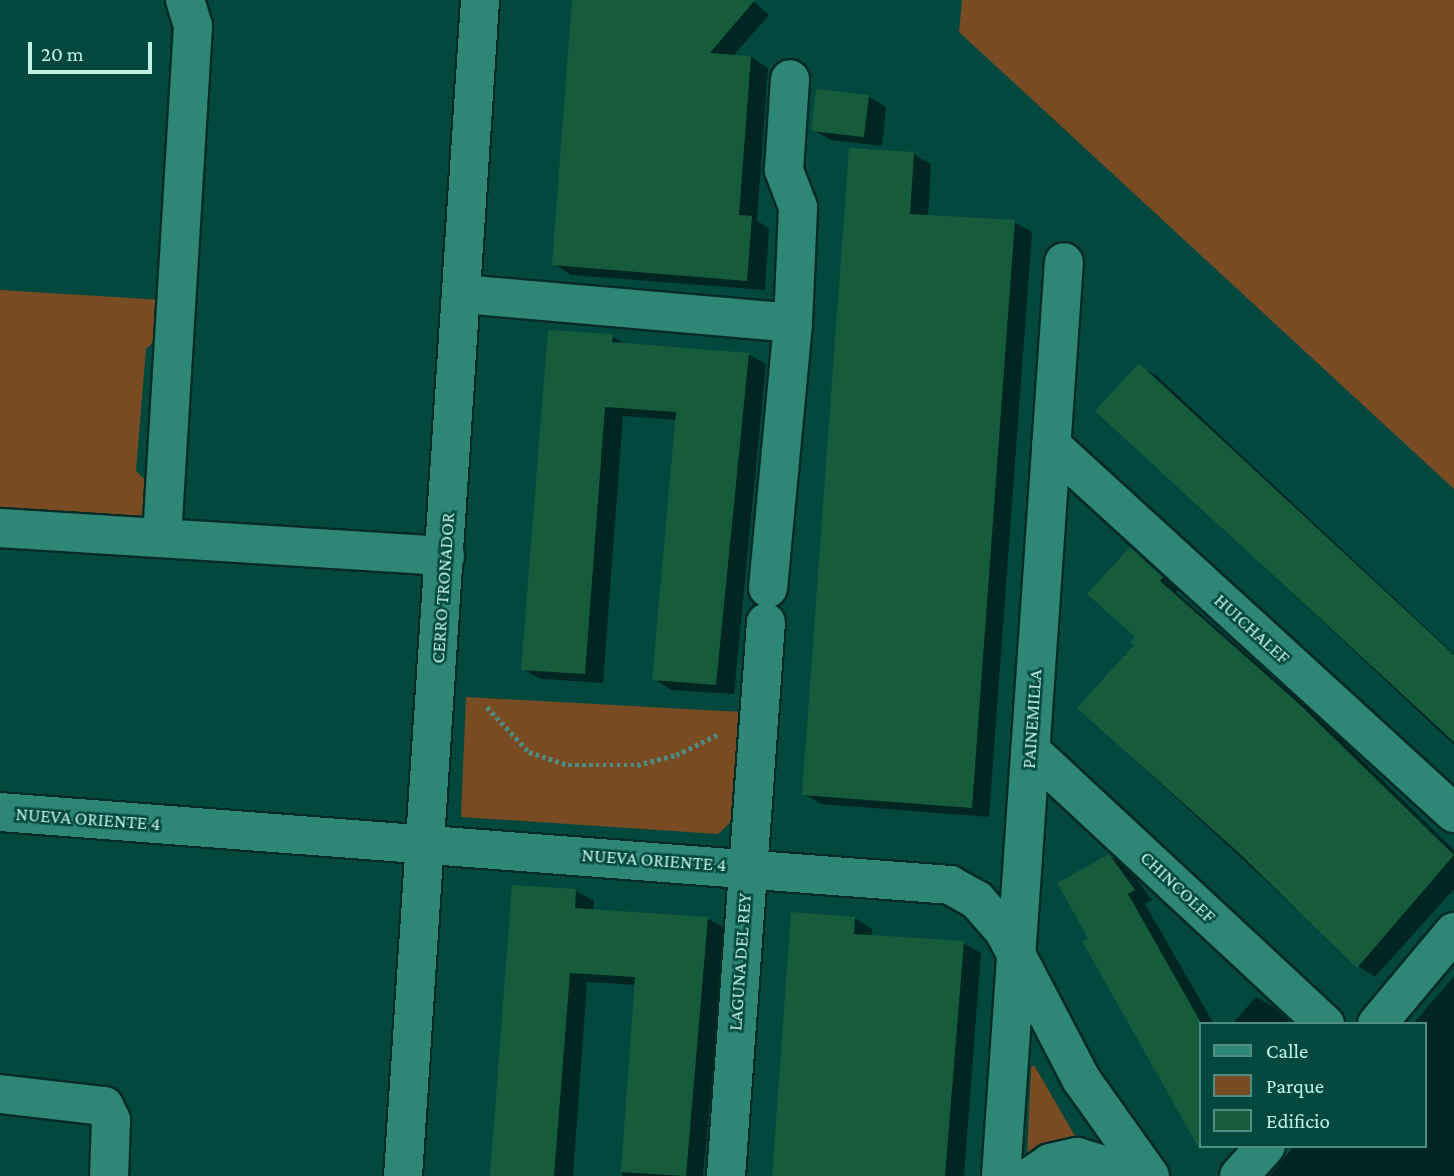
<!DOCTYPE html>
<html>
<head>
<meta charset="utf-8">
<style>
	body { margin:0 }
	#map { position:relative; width:1454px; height:1176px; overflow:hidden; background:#03483e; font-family:"Crimson Pro",serif }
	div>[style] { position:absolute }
	.green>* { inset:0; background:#794b23 }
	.shadow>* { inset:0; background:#0007 }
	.building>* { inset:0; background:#165c3c }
	.path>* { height:4.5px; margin-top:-2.25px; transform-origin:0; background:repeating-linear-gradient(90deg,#4e8c81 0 3.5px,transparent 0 7px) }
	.roads { filter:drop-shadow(2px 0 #062b25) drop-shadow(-2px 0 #062b25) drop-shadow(0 2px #062b25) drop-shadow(0 -2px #062b25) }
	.minor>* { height:38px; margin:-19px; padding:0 19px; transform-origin:19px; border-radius:19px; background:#2e8676 }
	span { translate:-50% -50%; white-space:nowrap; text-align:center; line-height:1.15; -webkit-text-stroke:5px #03483e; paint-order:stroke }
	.street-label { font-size:19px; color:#c0f2e6 }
	.legend { position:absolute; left:1199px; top:1022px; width:228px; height:126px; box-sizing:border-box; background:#03483e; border:2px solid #4f8c81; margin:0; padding:9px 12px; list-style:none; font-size:21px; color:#c0f2e6 }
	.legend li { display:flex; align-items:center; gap:14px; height:35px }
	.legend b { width:35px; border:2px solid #4f8c81 }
	.scale { position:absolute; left:28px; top:42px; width:124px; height:32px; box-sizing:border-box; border:4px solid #c0f2e6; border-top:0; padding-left:9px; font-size:21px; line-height:24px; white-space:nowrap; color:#c0f2e6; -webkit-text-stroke:5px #03483e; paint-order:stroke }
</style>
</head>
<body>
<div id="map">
	<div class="green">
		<i style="clip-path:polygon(962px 0,1454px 0,1454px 489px,959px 32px)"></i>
		<i style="clip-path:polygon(0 290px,164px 300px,161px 335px,146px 349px,136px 471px,152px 487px,142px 518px,0 513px)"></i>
		<i style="clip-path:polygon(466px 697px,743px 712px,734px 819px,718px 834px,461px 817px)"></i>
		<i style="clip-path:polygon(1034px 1065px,1079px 1143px,1027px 1160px,1031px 1067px)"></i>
	</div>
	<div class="shadow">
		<i style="clip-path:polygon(576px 0,752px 0,769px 15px,733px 56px,751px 57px,768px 68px,757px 221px,769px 228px,765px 290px,571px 275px,554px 264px)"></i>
		<i style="clip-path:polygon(868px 96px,886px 107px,882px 146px,831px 140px,813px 130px)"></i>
		<i style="clip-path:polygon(913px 154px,931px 164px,928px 217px,1014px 222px,1032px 232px,989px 817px,821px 804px,804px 794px)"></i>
		<i style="clip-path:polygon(612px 336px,627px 345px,748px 354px,766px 364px,734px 694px,671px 690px,654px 679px,677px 420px,623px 416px,603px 683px,541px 679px,523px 669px)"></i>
		<i style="clip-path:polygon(1139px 366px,1157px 376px,1454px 654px,1454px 745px,1098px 411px)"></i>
		<i style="clip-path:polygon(1131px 549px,1180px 588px,1176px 592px,1316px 715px,1454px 850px,1454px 889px,1375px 977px,1358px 966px,1079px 708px,1137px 645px)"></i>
		<i style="clip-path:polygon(1109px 856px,1127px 866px,1152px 900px,1145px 904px,1214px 1024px,1200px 1024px,1200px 1137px,1190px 1131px,1091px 938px)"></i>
		<i style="clip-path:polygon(576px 891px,594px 901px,593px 911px,708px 919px,726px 929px,703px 1176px,622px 1176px,636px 985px,587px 982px,573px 1176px,492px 1176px)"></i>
		<i style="clip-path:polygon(855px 918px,872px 929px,872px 937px,963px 943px,981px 953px,964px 1176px,773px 1176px)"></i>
		<i style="clip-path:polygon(1454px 976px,1454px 1176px,1270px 1176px,1294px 1146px,1424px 1146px,1424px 1024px,1413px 1024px)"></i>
		<i style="clip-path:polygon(1256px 997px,1274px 1007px,1292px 1024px,1232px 1024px)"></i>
	</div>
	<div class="building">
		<i style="clip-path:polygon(572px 0,755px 0,710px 53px,751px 56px,739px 215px,752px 216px,747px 281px,552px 265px)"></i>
		<i style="clip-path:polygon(816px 89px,869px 95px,864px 137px,811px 131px)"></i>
		<i style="clip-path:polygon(849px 148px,914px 152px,910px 214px,1015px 220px,972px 808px,802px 795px)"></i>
		<i style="clip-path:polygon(548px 330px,613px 334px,612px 342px,749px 353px,716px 685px,652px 680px,676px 412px,605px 407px,585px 674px,521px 670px)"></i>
		<i style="clip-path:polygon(1139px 363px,1454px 655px,1454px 742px,1095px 411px)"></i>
		<i style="clip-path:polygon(1130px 547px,1163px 577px,1160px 581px,1298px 703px,1454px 855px,1357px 968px,1239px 853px,1077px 708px,1134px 645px,1130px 642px,1135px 637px,1087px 594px)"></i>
		<i style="clip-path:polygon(1109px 854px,1135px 890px,1128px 894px,1200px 1021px,1200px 1150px,1082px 941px,1088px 938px,1057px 883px)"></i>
		<i style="clip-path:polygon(512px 885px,576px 889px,575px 908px,708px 917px,686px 1176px,621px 1172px,635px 977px,570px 973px,554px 1176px,490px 1176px)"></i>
		<i style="clip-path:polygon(791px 912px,855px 917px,854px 934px,964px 941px,945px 1176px,772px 1176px)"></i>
	</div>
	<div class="path">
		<i style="left:487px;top:707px;width:62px;rotate:47deg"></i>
		<i style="left:529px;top:752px;width:41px;rotate:18.4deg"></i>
		<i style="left:568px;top:765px;width:69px"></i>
		<i style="left:637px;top:765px;width:40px;rotate:-14.4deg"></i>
		<i style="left:676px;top:755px;width:46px;rotate:-26deg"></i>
	</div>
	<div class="roads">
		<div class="minor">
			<i style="left:463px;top:294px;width:331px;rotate:5deg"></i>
			<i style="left:1051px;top:445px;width:546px;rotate:42.4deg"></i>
			<i style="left:0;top:528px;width:446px;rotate:3.6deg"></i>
			<i style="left:162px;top:537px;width:512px;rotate:-86.53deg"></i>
			<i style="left:193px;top:26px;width:27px;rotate:-107deg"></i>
			<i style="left:768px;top:588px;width:266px;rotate:-84.6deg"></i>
			<i style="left:793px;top:323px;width:116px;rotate:-87.5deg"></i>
			<i style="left:798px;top:207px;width:40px;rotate:-111deg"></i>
			<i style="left:784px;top:170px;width:91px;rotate:-86.2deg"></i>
			<i style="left:1030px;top:750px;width:403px;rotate:42.9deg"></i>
			<i style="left:0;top:812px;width:953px;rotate:4.39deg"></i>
			<i style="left:950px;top:885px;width:31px;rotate:29deg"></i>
			<i style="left:977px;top:900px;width:41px;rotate:48.9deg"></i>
			<i style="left:1004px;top:931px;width:167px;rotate:62.5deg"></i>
			<i style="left:1081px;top:1079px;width:119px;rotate:54.6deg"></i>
			<i style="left:1377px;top:1024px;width:120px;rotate:-50.1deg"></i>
			<i style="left:0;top:1094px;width:105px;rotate:6.6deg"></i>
			<i style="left:104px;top:1106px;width:16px;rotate:63deg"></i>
			<i style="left:111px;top:1120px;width:56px;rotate:92deg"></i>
			<i style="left:403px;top:1176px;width:1179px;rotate:-86.25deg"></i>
			<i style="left:726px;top:1176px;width:555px;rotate:-85.87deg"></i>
			<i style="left:1001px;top:1176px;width:916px;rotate:-86.06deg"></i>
			<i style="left:1031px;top:1176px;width:23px;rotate:-34deg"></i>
			<i style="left:1050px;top:1163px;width:28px;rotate:-13deg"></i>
			<i style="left:1077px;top:1157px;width:66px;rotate:16.8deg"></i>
			<i style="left:1239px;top:1176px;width:40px;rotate:-48deg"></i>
		</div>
	</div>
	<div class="street-label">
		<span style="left:443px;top:588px;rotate:-86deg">CERRO TRONADOR</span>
		<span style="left:1252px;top:629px;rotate:42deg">HUICHALEF</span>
		<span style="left:1032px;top:719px;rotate:-86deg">PAINEMILLA</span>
		<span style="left:88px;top:819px;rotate:4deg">NUEVA ORIENTE 4</span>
		<span style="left:654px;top:860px;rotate:4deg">NUEVA ORIENTE 4</span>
		<span style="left:1178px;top:887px;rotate:43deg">CHINCOLEF</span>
		<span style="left:740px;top:962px;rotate:-86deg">LAGUNA DEL REY</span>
	</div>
	<ul class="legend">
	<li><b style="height:9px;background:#2e8676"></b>Calle</li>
	<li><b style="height:19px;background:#794b23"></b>Parque</li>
	<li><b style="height:19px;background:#165c3c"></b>Edificio</li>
	</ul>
	<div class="scale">20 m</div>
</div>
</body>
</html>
